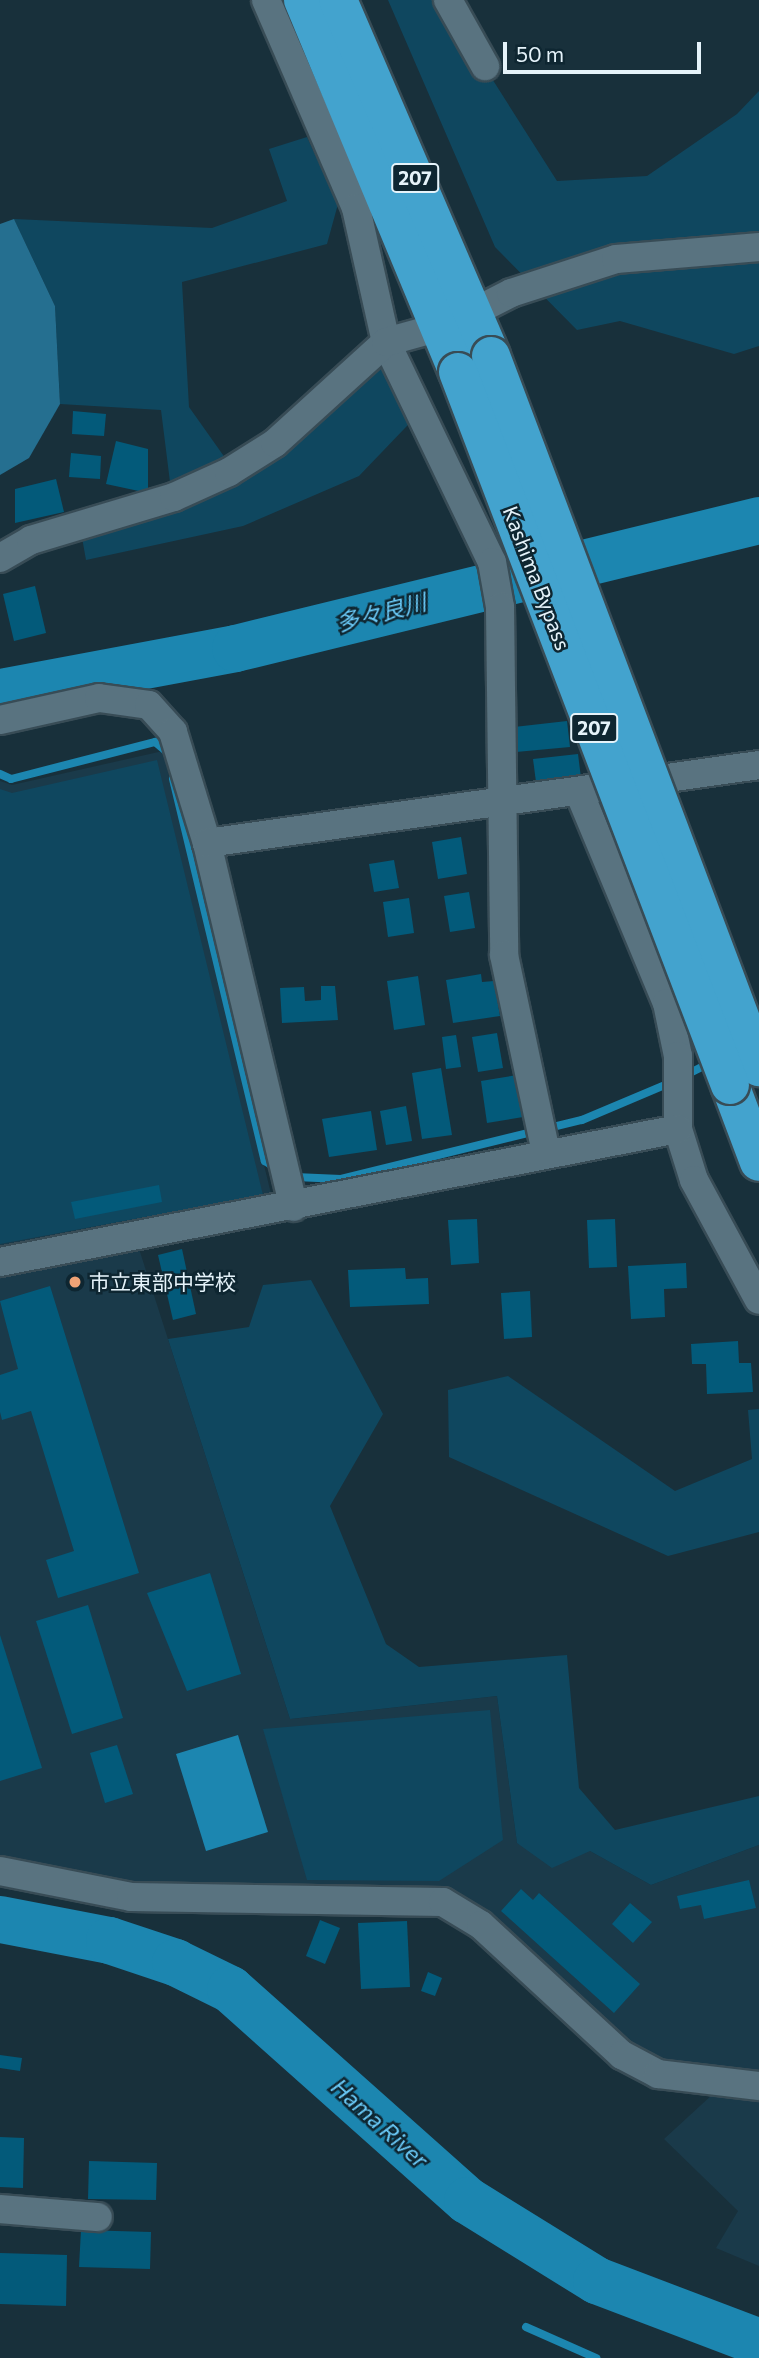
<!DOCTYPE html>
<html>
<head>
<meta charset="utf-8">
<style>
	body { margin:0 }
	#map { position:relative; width:759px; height:2358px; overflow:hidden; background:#18303b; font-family:Commissioner,"Noto Sans JP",sans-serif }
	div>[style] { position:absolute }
	.built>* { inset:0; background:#1a3a4a }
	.green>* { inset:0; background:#0f475f }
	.forest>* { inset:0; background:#256f90 }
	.water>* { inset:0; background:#1c86b0 }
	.stream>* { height:8px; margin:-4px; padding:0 4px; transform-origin:4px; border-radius:4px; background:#1c86b0 }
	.river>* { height:47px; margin:-23.5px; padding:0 23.5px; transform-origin:23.5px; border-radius:23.5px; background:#1c86b0 }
	.building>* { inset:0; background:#035a7a }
	.roads { filter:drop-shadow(2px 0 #384c56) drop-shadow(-2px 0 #384c56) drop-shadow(0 2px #384c56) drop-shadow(0 -2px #384c56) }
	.minor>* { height:28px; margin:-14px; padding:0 14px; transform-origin:14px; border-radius:14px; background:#597380 }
	.highway>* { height:38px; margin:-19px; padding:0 19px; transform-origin:19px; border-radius:19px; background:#43a3ce }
	.bridges { filter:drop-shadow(2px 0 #384c56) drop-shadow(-2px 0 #384c56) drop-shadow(0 2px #384c56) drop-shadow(0 -2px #384c56) }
	.highway-bridge>* { height:38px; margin:-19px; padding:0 19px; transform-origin:19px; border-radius:19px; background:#43a3ce }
	.dots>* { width:19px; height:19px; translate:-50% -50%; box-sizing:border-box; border:4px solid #0e2631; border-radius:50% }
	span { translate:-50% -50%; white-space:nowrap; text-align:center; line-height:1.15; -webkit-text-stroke:5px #0e2631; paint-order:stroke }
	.shield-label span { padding:2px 5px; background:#0e2631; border:2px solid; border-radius:5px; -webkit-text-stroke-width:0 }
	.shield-label { font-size:19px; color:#e5f3fa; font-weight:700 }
	.street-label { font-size:21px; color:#e5f3fa }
	.poi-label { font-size:21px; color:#e5f3fa }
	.left { translate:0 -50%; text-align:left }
	.water-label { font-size:23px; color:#6bcbf9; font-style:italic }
	.scale { position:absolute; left:503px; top:42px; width:198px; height:32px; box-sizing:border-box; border:4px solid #e5f3fa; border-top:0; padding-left:9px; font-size:21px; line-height:24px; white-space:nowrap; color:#e5f3fa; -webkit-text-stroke:5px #0e2631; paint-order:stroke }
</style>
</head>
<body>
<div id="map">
	<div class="built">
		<i style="clip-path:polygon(163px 751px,273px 1202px,132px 1227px,290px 1719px,497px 1696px,517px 1843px,590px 1851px,651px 1885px,759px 1845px,759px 2266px,716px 2248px,738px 2211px,664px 2139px,713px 2094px,641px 2077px,442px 1888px,131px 1888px,0 1861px,0 781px,12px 785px)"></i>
	</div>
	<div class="green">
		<i style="clip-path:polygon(388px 0,442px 0,557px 181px,647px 176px,737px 114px,759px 91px,759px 346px,734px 354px,620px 321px,577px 330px,495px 247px)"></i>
		<i style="clip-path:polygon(307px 137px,338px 204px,327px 244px,182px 282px,189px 407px,228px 462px,349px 369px,410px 357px,428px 404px,359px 476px,243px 526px,86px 560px,81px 532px,173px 506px,161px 410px,60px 404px,55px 306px,14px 219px,212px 228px,287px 201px,269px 149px)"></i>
		<i style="clip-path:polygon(157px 760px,263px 1195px,0 1244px,0 789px,12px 793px)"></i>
		<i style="clip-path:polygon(311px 1280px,383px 1414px,330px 1506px,386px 1644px,419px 1667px,567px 1655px,579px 1788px,615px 1830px,759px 1796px,759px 1845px,651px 1885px,590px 1851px,552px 1868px,517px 1843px,497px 1696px,290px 1719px,168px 1339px,249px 1327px,263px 1285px)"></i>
		<i style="clip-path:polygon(508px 1376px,675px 1491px,752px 1459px,748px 1410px,759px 1409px,759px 1532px,668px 1556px,449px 1457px,448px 1390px)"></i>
		<i style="clip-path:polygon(490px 1710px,503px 1840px,439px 1881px,307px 1880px,263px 1729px)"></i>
	</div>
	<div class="forest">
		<i style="clip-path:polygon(14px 219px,55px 306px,60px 404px,29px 458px,0 475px,0 224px)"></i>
	</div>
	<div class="water">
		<i style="clip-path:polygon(238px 1735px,268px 1832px,206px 1851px,176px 1754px)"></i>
	</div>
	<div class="stream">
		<i style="left:0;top:774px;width:12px;rotate:24deg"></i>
		<i style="left:11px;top:779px;width:149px;rotate:-14.4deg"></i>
		<i style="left:155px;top:742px;width:16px;rotate:40deg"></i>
		<i style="left:173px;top:779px;width:393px;rotate:76.5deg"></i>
		<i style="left:265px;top:1161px;width:14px;rotate:34deg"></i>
		<i style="left:684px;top:1076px;width:29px;rotate:-27deg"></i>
		<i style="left:295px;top:1177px;width:46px;rotate:2.5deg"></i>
		<i style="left:341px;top:1179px;width:248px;rotate:-13.8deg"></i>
		<i style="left:582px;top:1120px;width:98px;rotate:-22.9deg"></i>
		<i style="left:526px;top:2327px;width:77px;rotate:23.9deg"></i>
	</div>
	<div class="river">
		<i style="left:0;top:692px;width:239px;rotate:-10.6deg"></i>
		<i style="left:235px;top:648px;width:539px;rotate:-13.73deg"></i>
		<i style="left:0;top:1919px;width:111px;rotate:10.9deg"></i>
		<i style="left:109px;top:1940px;width:70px;rotate:18.4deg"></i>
		<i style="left:175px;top:1962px;width:61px;rotate:26.1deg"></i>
		<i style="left:230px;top:1989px;width:317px;rotate:41.7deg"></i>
		<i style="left:467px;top:2200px;width:152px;rotate:31.8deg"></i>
		<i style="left:596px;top:2280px;width:174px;rotate:20.8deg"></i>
	</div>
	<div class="building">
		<i style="clip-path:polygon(73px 411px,106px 414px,104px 436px,72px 434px)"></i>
		<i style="clip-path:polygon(116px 441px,148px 449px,148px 493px,106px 484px)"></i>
		<i style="clip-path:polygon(71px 453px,101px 456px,100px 479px,69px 477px)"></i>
		<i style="clip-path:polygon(56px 479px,64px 512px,15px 523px,15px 489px)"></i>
		<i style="clip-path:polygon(35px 586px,46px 633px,14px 641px,3px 594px)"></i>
		<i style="clip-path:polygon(567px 721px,570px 747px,516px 752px,514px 727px)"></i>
		<i style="clip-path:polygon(578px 754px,581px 778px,536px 782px,533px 759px)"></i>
		<i style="clip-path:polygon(461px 837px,467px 874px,438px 879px,432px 842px)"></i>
		<i style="clip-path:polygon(394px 860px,399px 888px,374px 892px,369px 864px)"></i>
		<i style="clip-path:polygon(469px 892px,475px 928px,450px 932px,444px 896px)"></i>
		<i style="clip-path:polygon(409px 898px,414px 933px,388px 937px,383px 902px)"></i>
		<i style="clip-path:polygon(481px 974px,482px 982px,494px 981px,500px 1016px,453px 1023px,446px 980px)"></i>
		<i style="clip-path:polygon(418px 976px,425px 1025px,394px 1030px,387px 981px)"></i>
		<i style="clip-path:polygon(321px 986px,335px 986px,338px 1020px,282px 1023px,280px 988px,304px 987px,305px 1001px,321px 1000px)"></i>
		<i style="clip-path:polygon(497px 1033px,503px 1068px,478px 1072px,472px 1037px)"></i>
		<i style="clip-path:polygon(456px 1035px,461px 1067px,446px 1069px,442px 1037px)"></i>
		<i style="clip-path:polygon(441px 1068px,452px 1135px,422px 1139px,412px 1073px)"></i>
		<i style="clip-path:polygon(517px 1075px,523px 1117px,487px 1123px,481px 1081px)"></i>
		<i style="clip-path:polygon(406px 1106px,412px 1141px,386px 1145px,380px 1111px)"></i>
		<i style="clip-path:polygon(371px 1111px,377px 1150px,329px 1157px,322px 1119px)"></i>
		<i style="clip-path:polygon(159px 1185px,162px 1202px,75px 1219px,71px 1202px)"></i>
		<i style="clip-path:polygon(477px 1219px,479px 1263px,451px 1265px,448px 1220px)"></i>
		<i style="clip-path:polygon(615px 1219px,617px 1267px,589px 1268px,587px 1220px)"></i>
		<i style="clip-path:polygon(182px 1249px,196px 1314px,173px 1320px,158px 1255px)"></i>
		<i style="clip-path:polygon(686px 1263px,687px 1288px,664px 1289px,665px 1317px,631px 1319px,628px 1266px)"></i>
		<i style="clip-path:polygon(405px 1268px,406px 1279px,428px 1278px,429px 1304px,350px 1307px,348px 1270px)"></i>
		<i style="clip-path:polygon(50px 1286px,139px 1573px,58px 1598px,46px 1560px,74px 1551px,31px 1411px,2px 1420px,0 1412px,0 1375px,18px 1369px,0 1301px)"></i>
		<i style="clip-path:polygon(530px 1291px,532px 1337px,504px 1339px,501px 1293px)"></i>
		<i style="clip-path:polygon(738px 1341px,739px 1363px,751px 1363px,753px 1392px,707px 1394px,706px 1364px,692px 1364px,691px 1344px)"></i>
		<i style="clip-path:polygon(210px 1573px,241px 1674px,187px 1691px,147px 1593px)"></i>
		<i style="clip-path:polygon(88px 1605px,123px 1718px,72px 1734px,36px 1621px)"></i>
		<i style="clip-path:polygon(0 1635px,42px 1768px,0 1781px)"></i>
		<i style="clip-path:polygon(117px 1745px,133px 1794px,105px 1803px,90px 1753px)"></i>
		<i style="clip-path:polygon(749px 1880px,756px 1908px,704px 1919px,701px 1905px,680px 1909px,677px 1896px)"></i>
		<i style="clip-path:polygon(521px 1889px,533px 1900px,539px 1893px,640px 1984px,614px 2013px,501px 1911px)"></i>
		<i style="clip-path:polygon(630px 1903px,652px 1922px,633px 1943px,612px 1924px)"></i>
		<i style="clip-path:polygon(320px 1920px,340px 1928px,325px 1964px,306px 1956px)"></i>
		<i style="clip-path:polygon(407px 1921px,410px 1987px,361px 1989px,358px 1923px)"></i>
		<i style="clip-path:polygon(428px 1972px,442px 1978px,435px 1996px,421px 1991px)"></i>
		<i style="clip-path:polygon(0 2055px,22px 2058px,20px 2071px,0 2068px)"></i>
		<i style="clip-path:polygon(0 2137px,24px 2138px,23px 2188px,0 2187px)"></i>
		<i style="clip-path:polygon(89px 2161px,157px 2163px,156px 2200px,88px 2199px)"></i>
		<i style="clip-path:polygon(81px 2230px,151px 2232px,150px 2269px,79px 2267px)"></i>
		<i style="clip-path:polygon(0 2253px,67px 2255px,66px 2306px,0 2304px)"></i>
	</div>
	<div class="roads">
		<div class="minor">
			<i style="left:266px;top:0;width:227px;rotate:66.6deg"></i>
			<i style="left:356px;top:208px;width:137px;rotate:77.4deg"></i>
			<i style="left:386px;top:342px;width:244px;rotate:64.3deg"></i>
			<i style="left:492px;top:562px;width:46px;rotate:79.9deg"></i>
			<i style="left:500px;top:607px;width:348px;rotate:89.3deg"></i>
			<i style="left:504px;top:955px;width:201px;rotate:78deg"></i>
			<i style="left:448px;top:0;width:76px;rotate:60.7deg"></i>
			<i style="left:472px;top:313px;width:44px;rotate:-27.1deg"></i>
			<i style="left:511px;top:293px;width:110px;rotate:-17.9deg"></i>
			<i style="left:616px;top:259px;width:144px;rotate:-4.8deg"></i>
			<i style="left:0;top:558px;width:36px;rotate:-30deg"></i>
			<i style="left:31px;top:540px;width:149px;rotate:-16.7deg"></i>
			<i style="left:174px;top:497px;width:60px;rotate:-24.4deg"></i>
			<i style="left:229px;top:472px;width:54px;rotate:-32.2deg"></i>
			<i style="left:275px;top:443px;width:150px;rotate:-42.3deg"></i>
			<i style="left:386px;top:342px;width:56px;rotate:-15.5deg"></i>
			<i style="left:0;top:720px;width:101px;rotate:-12.5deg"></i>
			<i style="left:99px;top:698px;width:50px;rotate:8deg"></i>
			<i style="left:149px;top:705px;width:36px;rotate:48deg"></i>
			<i style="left:173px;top:732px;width:116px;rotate:73deg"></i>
			<i style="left:207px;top:843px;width:374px;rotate:76.6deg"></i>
			<i style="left:579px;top:792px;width:229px;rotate:67.4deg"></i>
			<i style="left:667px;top:1003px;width:54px;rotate:78.3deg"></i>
			<i style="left:678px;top:1056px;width:73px;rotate:90deg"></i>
			<i style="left:678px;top:1129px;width:53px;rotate:72.6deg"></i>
			<i style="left:694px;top:1180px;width:136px;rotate:61.6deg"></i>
			<i style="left:207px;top:843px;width:557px;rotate:-8.04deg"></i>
			<i style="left:0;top:1262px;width:691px;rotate:-11.1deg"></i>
			<i style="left:0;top:1871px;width:134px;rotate:11.2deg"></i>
			<i style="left:131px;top:1897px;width:312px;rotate:0.9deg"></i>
			<i style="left:443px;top:1902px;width:44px;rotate:31.2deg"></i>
			<i style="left:481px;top:1925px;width:192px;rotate:42.7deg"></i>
			<i style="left:622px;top:2055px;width:41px;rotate:27.8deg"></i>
			<i style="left:658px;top:2074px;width:102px;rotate:6.8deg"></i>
			<i style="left:0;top:2209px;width:98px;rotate:4.7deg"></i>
		</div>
		<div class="highway">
			<i style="left:303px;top:0;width:403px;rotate:67.4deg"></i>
			<i style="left:338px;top:0;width:387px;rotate:66.7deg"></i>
			<i style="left:730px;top:1085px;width:82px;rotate:69.4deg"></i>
		</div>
	</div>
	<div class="bridges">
		<div class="highway-bridge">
			<i style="left:491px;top:356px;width:760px;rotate:69.35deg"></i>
			<i style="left:458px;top:372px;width:763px;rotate:69.12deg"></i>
		</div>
	</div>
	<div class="dots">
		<i style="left:75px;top:1282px;background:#efa376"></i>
	</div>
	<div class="shield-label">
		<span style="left:415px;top:178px">207</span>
		<span style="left:594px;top:728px">207</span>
	</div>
	<div class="street-label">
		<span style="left:537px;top:578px;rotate:69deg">Kashima Bypass</span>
	</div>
	<div class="poi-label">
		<span class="left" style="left:89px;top:1282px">市立東部中学校</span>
	</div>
	<div class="water-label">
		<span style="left:381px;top:612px;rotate:-14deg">多々良川</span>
		<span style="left:380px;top:2123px;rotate:42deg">Hama River</span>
	</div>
	<div class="scale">50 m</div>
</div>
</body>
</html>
